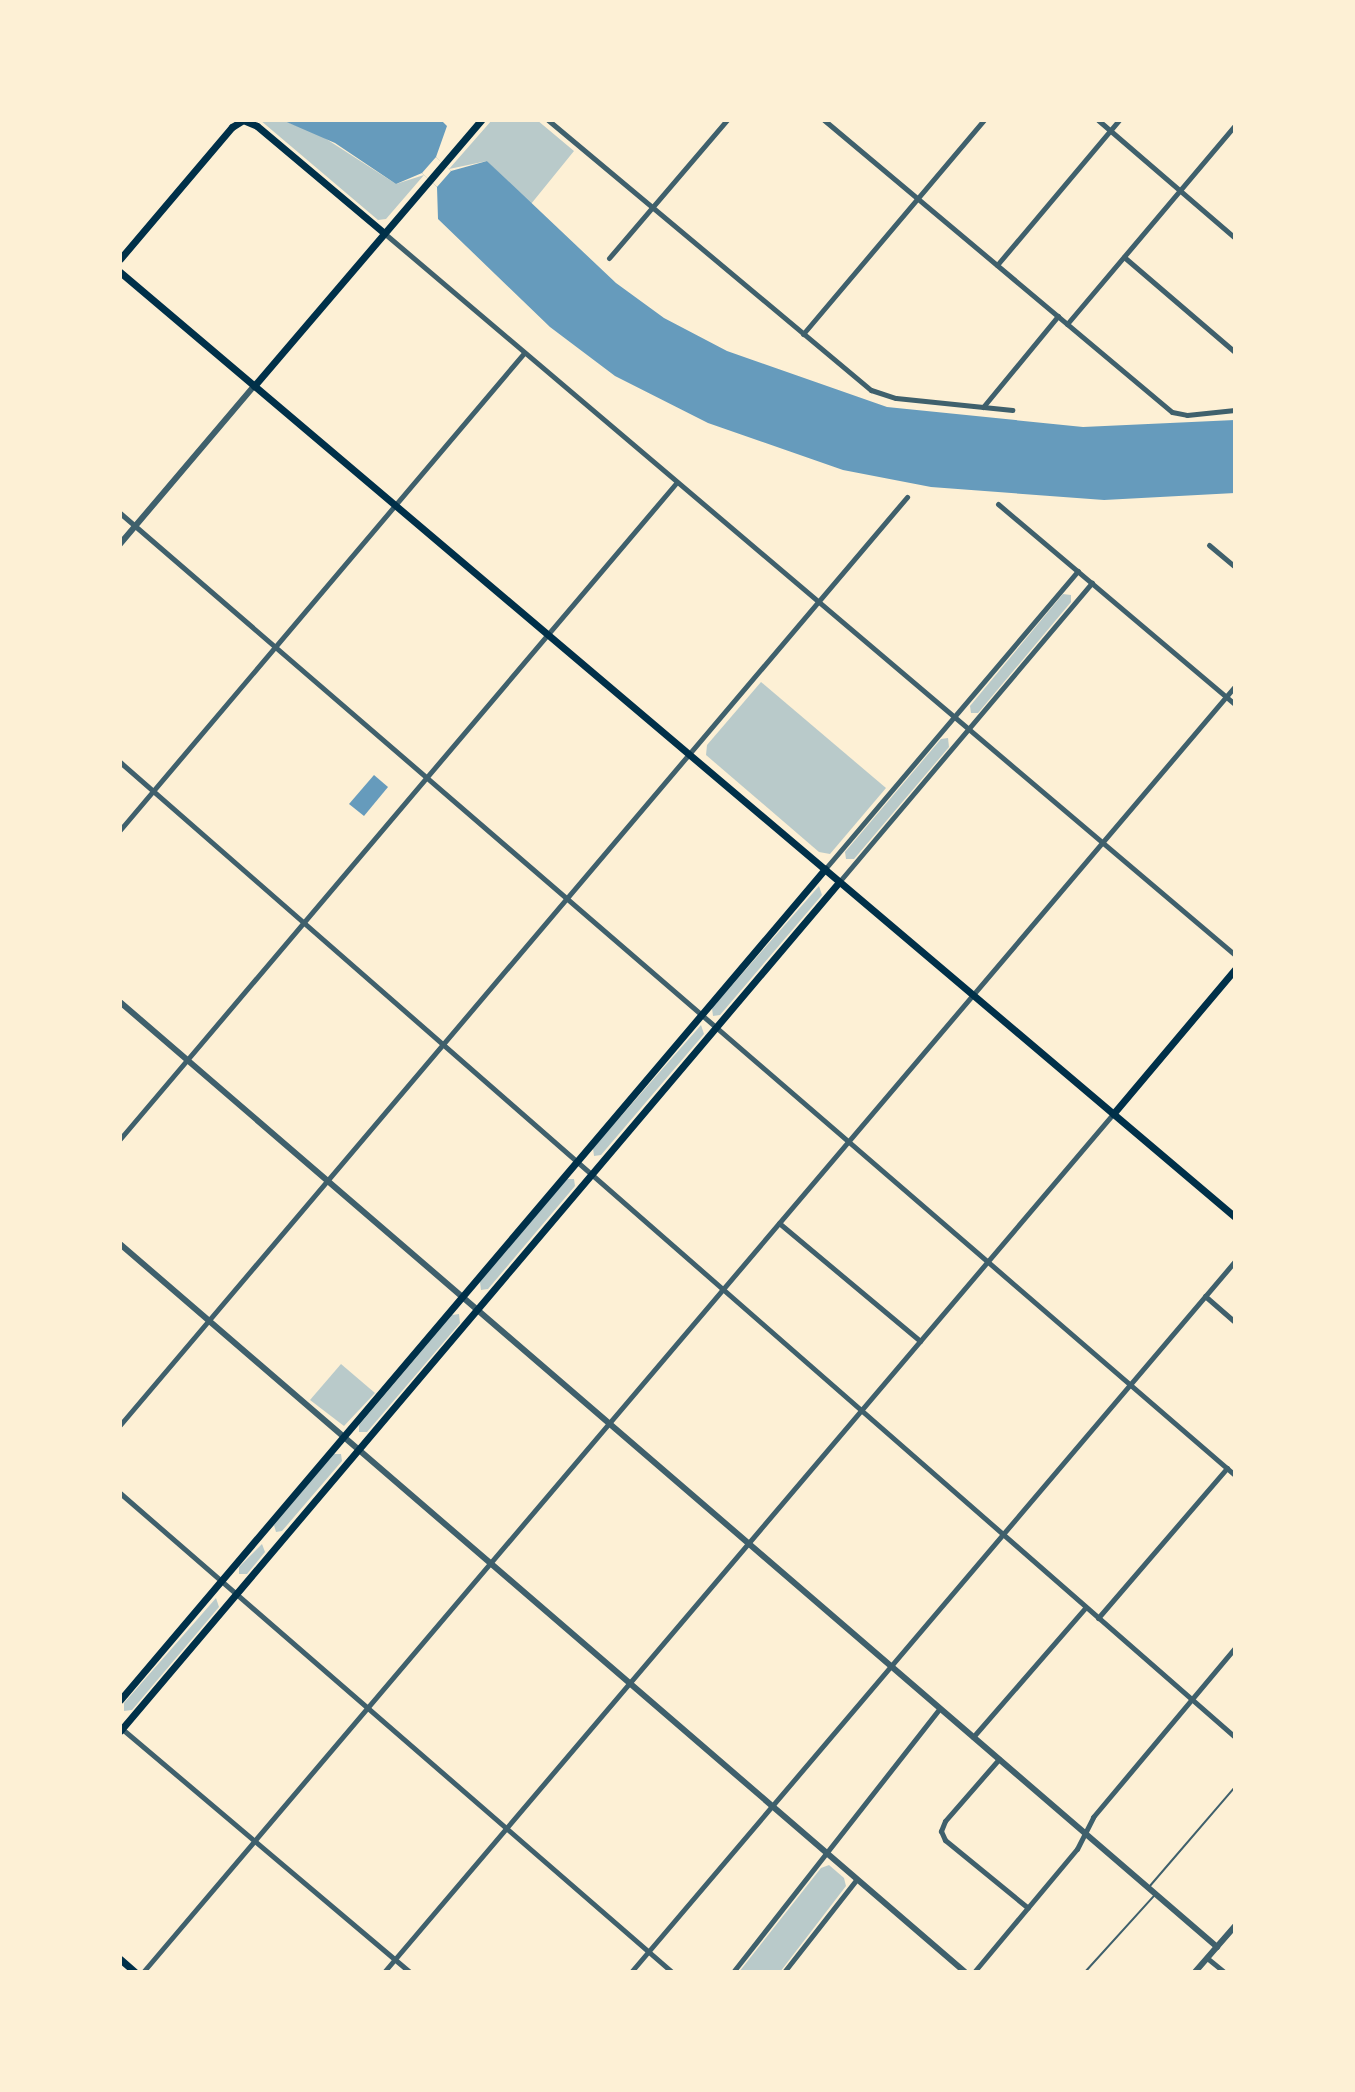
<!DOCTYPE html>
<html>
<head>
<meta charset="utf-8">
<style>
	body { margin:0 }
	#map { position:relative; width:1355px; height:2092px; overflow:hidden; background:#fdf0d5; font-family:"Asap Condensed",sans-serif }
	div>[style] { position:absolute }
	.green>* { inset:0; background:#b9caca }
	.water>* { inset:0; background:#669bbc }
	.pier>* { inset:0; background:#fdf0d5 }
	.service>* { height:2px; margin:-1px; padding:0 1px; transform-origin:1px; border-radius:1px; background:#3f606c }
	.minor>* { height:5px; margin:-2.5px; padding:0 2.5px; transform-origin:2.5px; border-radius:2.5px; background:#3f606c }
	.tertiary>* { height:6px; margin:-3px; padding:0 3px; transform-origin:3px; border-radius:3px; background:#3f606c }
	.secondary>* { height:7px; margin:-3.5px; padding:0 3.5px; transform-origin:3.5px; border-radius:3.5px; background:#003049 }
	span { translate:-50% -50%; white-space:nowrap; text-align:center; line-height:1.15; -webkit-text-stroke:6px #fdf0d5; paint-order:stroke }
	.frame { position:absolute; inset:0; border:122px solid #fdf0d5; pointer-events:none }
</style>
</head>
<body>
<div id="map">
	<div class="green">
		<i style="clip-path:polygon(260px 120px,282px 120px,320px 135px,396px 184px,424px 175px,386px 219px,378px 220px)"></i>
		<i style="clip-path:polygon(492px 120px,537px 120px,574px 151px,531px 204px,487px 161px,449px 169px)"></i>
		<i style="clip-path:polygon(1063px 594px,1071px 595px,1071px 602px,978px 713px,971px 713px,970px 706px)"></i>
		<i style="clip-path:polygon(761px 682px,886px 788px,830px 854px,819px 852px,706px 755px,707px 745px)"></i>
		<i style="clip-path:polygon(948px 738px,949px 747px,854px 859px,846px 859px,845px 852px,941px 739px)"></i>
		<i style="clip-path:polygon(819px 886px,822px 895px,720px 1015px,713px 1016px,712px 1008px)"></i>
		<i style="clip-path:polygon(701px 1025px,704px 1034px,601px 1155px,594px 1156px,593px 1148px)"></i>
		<i style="clip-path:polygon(567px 1179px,574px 1179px,575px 1186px,488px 1289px,481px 1290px,480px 1282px)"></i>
		<i style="clip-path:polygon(459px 1314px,460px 1323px,367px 1432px,359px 1432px,359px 1425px,452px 1315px)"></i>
		<i style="clip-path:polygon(341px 1364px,375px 1393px,344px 1426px,310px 1400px)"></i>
		<i style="clip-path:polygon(334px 1454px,341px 1454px,342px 1461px,282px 1531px,276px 1532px,274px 1525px)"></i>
		<i style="clip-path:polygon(262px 1544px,265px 1552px,247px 1574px,239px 1574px,239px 1567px)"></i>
		<i style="clip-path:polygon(216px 1598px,219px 1607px,132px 1710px,124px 1711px,124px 1703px)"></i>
		<i style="clip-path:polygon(829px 1865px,844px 1878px,846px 1886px,780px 1972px,739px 1972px,821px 1868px)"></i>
	</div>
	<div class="water">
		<i style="clip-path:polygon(282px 120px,441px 120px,447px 126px,436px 157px,443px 164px,451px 171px,487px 161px,616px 283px,664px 318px,727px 351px,887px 407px,1083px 427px,1235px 420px,1235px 493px,1104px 500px,931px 487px,843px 470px,708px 423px,615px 376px,550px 327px,438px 219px,437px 187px,422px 173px,396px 184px,335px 143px)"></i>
		<i style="clip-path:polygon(374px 775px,388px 787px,364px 816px,349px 804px)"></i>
	</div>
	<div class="pier">
		<i style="clip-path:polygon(436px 157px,451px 171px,437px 187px,422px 173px)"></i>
	</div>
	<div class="service">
		<i style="left:1149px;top:1887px;width:132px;rotate:-49.3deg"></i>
		<i style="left:1085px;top:1972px;width:103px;rotate:-47.8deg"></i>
	</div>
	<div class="minor">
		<i style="left:548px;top:120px;width:421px;rotate:39.9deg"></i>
		<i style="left:871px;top:390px;width:26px;rotate:18deg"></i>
		<i style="left:896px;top:398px;width:117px;rotate:5.9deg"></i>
		<i style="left:824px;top:120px;width:454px;rotate:40deg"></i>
		<i style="left:1172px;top:412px;width:15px;rotate:11deg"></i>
		<i style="left:1187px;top:415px;width:48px;rotate:-5.9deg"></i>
		<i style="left:1098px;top:120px;width:181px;rotate:40.7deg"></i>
		<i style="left:384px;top:233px;width:1116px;rotate:40.31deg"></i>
		<i style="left:1124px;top:257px;width:146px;rotate:40.6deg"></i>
		<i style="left:609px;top:258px;width:182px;rotate:-49.5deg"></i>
		<i style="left:997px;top:265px;width:189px;rotate:-49.9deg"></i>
		<i style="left:1067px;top:324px;width:260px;rotate:-49.8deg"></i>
		<i style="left:803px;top:334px;width:280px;rotate:-49.8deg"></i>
		<i style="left:983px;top:407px;width:118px;rotate:-50.5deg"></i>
		<i style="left:998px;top:504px;width:310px;rotate:40.2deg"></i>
		<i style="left:120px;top:513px;width:1473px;rotate:40.79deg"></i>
		<i style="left:1209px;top:545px;width:34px;rotate:40deg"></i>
		<i style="left:120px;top:762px;width:1481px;rotate:41.17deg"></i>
		<i style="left:120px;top:830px;width:625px;rotate:-49.74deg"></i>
		<i style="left:825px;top:869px;width:391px;rotate:-49.7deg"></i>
		<i style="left:839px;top:882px;width:392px;rotate:-49.8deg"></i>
		<i style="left:120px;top:1139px;width:861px;rotate:-49.71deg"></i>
		<i style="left:779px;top:1223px;width:184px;rotate:39.9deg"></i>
		<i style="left:1205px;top:1296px;width:40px;rotate:41deg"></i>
		<i style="left:120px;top:1425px;width:1217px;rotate:-49.7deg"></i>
		<i style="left:120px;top:1493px;width:731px;rotate:40.95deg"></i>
		<i style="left:1098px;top:1618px;width:198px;rotate:-49.3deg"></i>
		<i style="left:121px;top:1728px;width:378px;rotate:40.2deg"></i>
		<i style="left:973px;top:1737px;width:172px;rotate:-49deg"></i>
		<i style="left:999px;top:1759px;width:82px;rotate:131.1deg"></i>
		<i style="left:945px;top:1821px;width:11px;rotate:112deg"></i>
		<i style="left:941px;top:1831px;width:10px;rotate:66deg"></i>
		<i style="left:945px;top:1840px;width:107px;rotate:39.3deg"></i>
		<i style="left:1207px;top:1958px;width:22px;rotate:39deg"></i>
		<i style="left:143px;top:1972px;width:1687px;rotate:-49.66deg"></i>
		<i style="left:384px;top:1972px;width:1126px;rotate:-49.65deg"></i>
		<i style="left:631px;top:1972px;width:933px;rotate:-49.65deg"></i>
		<i style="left:733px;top:1972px;width:335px;rotate:-51.9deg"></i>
		<i style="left:784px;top:1972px;width:118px;rotate:-51.9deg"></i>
		<i style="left:974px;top:1972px;width:160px;rotate:-50.1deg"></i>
		<i style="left:1077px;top:1849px;width:36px;rotate:-63deg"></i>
		<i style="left:1093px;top:1817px;width:221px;rotate:-50deg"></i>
	</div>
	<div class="tertiary">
		<i style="left:120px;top:544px;width:207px;rotate:-49.7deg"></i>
		<i style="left:120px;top:1002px;width:1448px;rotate:40.74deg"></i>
		<i style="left:120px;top:1244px;width:1115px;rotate:40.75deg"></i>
		<i style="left:1195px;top:1972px;width:61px;rotate:-49deg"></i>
	</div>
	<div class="secondary">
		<i style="left:120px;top:259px;width:173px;rotate:-49.7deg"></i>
		<i style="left:232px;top:127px;width:13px;rotate:-32deg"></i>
		<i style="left:243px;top:120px;width:15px;rotate:23deg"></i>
		<i style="left:257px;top:126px;width:166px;rotate:40.1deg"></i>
		<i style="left:120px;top:272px;width:1462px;rotate:40.28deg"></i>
		<i style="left:254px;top:386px;width:350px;rotate:-49.5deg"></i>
		<i style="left:1113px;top:1114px;width:189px;rotate:-49.9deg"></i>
		<i style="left:120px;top:1700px;width:1090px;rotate:-49.69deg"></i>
		<i style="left:120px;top:1731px;width:1113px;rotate:-49.74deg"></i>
		<i style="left:120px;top:1959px;width:20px;rotate:41deg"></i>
	</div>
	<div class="frame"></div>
</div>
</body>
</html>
